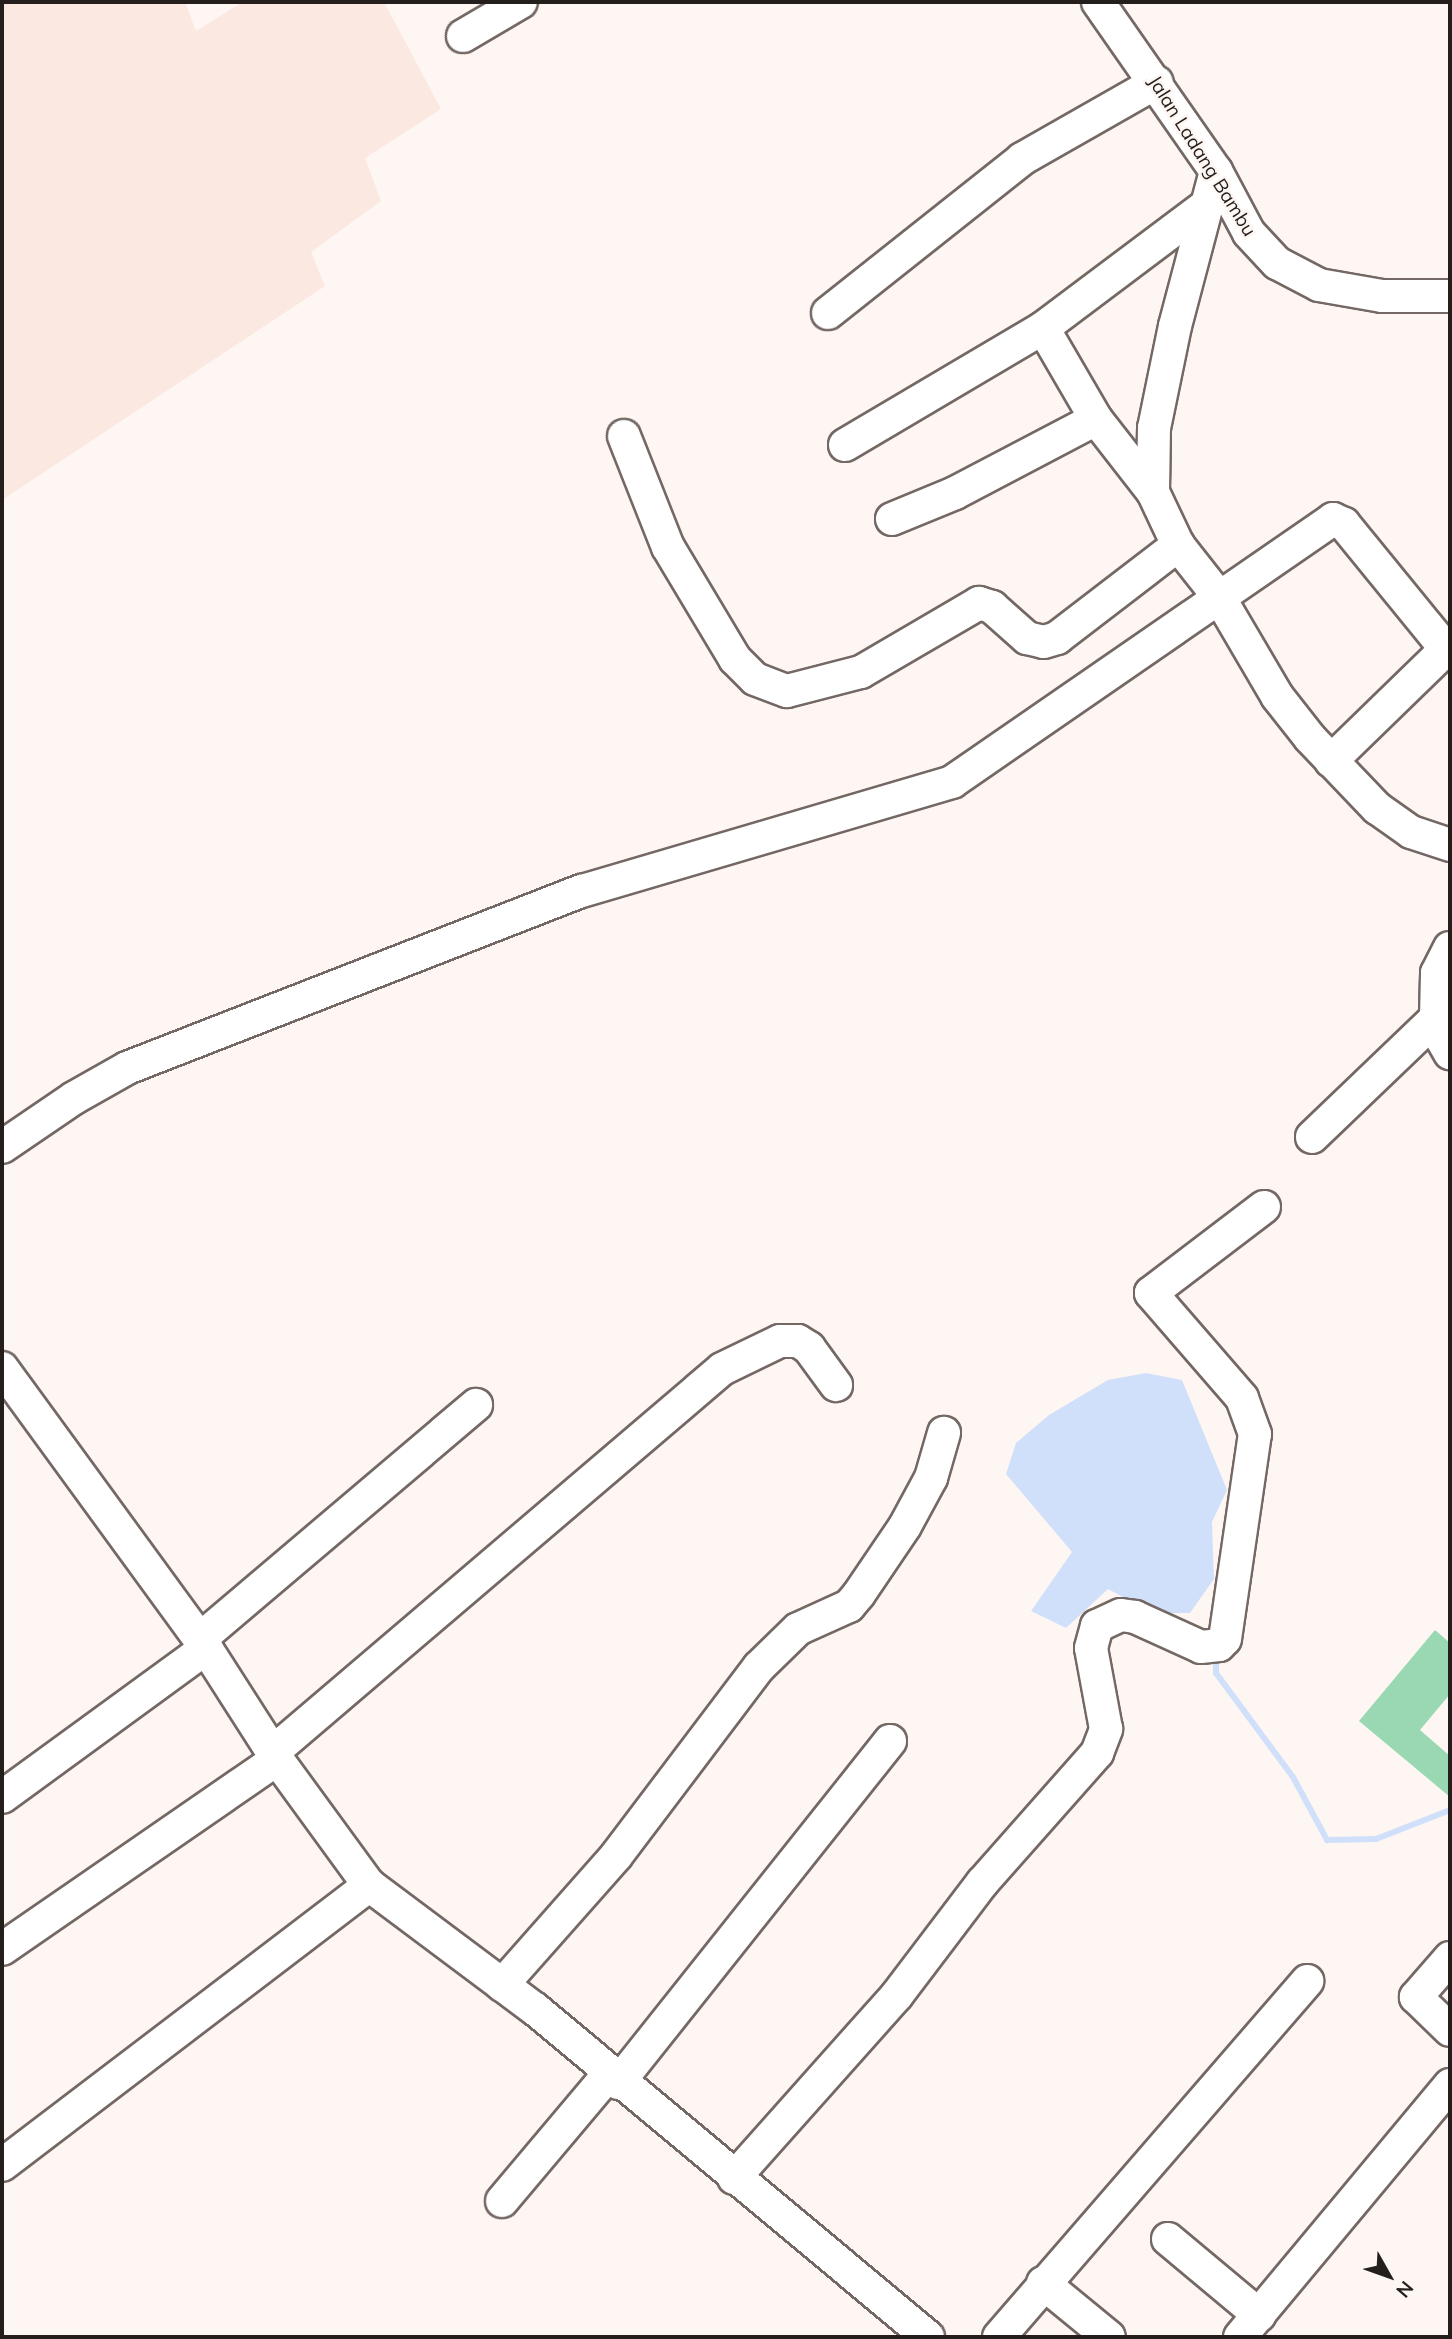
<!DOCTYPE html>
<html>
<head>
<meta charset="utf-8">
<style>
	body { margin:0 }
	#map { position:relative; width:1452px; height:2339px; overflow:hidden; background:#fef6f2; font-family:Mulish,sans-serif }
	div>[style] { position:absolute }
	.built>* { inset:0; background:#fae8e1 }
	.green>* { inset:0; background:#99d8b2 }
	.water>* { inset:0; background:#d1e0fa }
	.stream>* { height:6px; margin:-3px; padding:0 3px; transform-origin:3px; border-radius:3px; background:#d1e0fa }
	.roads { filter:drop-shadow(2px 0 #746864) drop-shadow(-2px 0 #746864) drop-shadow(0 2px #746864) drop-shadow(0 -2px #746864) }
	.minor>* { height:32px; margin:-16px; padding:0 16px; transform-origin:16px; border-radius:16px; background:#fff }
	span { translate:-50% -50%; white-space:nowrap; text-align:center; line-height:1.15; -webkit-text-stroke:5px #fef6f2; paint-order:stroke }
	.street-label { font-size:19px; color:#241f1d }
	.frame { position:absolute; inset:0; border:4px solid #241f1d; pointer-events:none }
	.north { position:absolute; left:1354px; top:2241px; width:70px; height:70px; -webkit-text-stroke:5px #fef6f2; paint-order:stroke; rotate:130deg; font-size:19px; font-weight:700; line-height:28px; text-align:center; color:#241f1d }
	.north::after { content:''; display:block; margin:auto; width:24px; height:32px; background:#241f1d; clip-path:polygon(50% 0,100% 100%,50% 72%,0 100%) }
</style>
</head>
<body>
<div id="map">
	<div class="built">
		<i style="clip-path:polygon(2px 2px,185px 2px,196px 31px,243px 2px,384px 2px,441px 109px,365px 158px,381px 201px,311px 252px,325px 286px,2px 500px)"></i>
	</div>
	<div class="green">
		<i style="clip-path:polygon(1435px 1630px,1450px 1643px,1450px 1694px,1420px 1730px,1450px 1756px,1450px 1797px,1359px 1721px)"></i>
	</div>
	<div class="water">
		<i style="clip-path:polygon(1146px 1373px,1182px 1380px,1227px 1490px,1212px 1522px,1214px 1579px,1190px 1613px,1152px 1613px,1108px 1589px,1066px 1628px,1031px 1611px,1072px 1552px,1006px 1474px,1016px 1443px,1049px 1415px,1108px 1380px)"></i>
	</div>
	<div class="stream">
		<i style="left:1216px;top:1654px;width:19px;rotate:90deg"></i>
		<i style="left:1216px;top:1673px;width:129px;rotate:53.5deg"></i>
		<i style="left:1293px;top:1777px;width:72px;rotate:61.6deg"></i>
		<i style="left:1327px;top:1840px;width:49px;rotate:-1.2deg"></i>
		<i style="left:1376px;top:1839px;width:79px;rotate:-21.4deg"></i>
	</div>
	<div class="roads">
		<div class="minor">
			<i style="left:1098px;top:2px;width:206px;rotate:55.1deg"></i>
			<i style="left:1216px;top:171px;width:70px;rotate:62deg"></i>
			<i style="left:1249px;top:233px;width:41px;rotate:47deg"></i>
			<i style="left:1277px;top:263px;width:47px;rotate:27.6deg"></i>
			<i style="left:1319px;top:285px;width:64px;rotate:9.9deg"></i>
			<i style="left:1382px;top:296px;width:68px"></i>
			<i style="left:463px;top:36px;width:67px;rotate:-30.4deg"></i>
			<i style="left:1216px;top:171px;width:160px;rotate:104.8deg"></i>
			<i style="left:1175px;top:326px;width:104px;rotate:101.6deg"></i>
			<i style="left:1154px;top:428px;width:64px;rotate:90.9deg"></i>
			<i style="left:1153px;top:492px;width:59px;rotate:64.7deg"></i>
			<i style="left:1178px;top:545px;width:66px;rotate:51.7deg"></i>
			<i style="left:1219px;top:597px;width:115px;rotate:59.6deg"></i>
			<i style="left:1277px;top:696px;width:53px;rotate:51.8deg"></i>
			<i style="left:1310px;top:738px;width:97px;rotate:46.3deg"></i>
			<i style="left:1377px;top:808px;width:42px;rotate:35.2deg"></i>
			<i style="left:1411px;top:832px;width:41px;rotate:18.4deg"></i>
			<i style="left:828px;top:313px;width:248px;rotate:-38.4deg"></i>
			<i style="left:1022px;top:159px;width:155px;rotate:-29.7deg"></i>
			<i style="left:1043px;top:328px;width:105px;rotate:59.8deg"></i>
			<i style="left:1096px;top:419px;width:93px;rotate:52deg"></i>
			<i style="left:624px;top:436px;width:119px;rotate:68.4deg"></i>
			<i style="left:668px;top:547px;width:131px;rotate:59.1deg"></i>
			<i style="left:735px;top:659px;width:28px;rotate:45deg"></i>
			<i style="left:755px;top:679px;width:34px;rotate:21deg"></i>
			<i style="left:787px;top:691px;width:76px;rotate:-14.4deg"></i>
			<i style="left:861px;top:672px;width:137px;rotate:-30.3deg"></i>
			<i style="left:979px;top:603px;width:14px;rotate:17deg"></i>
			<i style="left:992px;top:607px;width:47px;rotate:41.5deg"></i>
			<i style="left:1027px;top:638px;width:17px;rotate:13deg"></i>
			<i style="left:1044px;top:642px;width:14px;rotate:-17deg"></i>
			<i style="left:1057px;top:638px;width:153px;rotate:-37.5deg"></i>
			<i style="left:845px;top:445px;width:230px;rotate:-30.6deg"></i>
			<i style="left:1043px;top:328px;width:200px;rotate:-36.9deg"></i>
			<i style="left:892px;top:519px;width:68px;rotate:-22.4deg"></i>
			<i style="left:955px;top:493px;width:159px;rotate:-27.7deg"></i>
			<i style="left:1331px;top:761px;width:161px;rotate:-44.2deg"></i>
			<i style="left:1432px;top:1022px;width:36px;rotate:60deg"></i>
			<i style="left:1312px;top:1137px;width:172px;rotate:-43.8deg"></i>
			<i style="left:1436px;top:1018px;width:45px;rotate:-88.7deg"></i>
			<i style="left:1437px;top:973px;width:28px;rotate:-63deg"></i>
			<i style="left:2px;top:1147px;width:87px;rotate:-34.2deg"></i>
			<i style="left:74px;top:1098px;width:61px;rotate:-29.5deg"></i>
			<i style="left:127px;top:1068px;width:488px;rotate:-21.3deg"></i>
			<i style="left:582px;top:891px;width:386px;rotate:-16.4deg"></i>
			<i style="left:952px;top:782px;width:463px;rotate:-34.6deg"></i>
			<i style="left:1333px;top:519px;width:12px;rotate:24deg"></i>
			<i style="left:1344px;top:524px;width:168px;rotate:50.8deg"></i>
			<i style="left:2px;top:1368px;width:346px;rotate:53.9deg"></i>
			<i style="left:206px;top:1648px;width:132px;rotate:57.4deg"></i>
			<i style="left:277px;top:1759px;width:156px;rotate:53.9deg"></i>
			<i style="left:369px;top:1885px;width:207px;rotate:36.8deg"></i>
			<i style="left:535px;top:2009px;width:512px;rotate:39.85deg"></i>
			<i style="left:200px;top:1639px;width:362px;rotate:-40.3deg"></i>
			<i style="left:273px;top:1752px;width:590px;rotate:-40.46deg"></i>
			<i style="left:722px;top:1369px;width:64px;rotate:-25.8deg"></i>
			<i style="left:780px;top:1341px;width:18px"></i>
			<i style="left:798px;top:1341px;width:13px;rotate:32deg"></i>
			<i style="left:809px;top:1348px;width:46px;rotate:53.9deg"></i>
			<i style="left:2px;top:1797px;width:253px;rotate:-36.1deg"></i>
			<i style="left:2px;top:1949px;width:334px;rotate:-34.6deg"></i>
			<i style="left:1450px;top:1958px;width:52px;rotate:131.1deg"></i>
			<i style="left:1416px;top:1997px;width:47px;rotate:44.1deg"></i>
			<i style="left:502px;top:1985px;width:172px;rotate:-48.5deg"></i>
			<i style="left:616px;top:1856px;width:237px;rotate:-52.9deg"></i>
			<i style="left:759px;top:1667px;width:54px;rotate:-44.3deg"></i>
			<i style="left:798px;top:1629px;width:56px;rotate:-24.3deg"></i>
			<i style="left:849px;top:1606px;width:16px;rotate:-50deg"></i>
			<i style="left:859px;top:1594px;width:82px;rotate:-55.9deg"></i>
			<i style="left:905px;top:1526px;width:55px;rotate:-61.6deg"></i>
			<i style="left:931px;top:1478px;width:47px;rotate:-73.9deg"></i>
			<i style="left:618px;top:2083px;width:437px;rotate:-51.5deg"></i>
			<i style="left:2px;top:2165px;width:462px;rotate:-37.3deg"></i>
			<i style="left:734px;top:2178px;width:245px;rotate:-48.3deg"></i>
			<i style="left:897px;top:1995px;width:141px;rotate:-52.8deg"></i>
			<i style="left:982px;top:1883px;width:174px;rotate:-48.5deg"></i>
			<i style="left:1097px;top:1753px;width:26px;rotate:-69deg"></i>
			<i style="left:1106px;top:1729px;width:82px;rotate:-100.5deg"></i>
			<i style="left:1091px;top:1648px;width:23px;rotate:-75deg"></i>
			<i style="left:1097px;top:1626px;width:26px;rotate:-25deg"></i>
			<i style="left:1121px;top:1615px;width:14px;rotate:8deg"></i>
			<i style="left:1135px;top:1617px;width:72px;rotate:24.4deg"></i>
			<i style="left:1201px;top:1647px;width:18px;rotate:-6deg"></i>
			<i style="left:1219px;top:1645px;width:8px;rotate:-45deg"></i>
			<i style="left:1225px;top:1639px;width:207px;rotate:-81.7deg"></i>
			<i style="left:1255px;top:1434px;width:38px;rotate:-110deg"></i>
			<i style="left:1242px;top:1398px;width:139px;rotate:-130.9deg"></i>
			<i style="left:1151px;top:1293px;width:142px;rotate:-37.3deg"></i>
			<i style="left:502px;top:2201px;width:166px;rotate:-49.9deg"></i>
			<i style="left:1168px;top:2239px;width:119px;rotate:39.9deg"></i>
			<i style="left:1043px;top:2283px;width:85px;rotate:39.3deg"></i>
			<i style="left:999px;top:2337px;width:471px;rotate:-49.1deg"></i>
			<i style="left:1240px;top:2337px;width:328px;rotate:-50.2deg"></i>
		</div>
	</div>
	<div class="street-label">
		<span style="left:1202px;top:156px;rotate:58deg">Jalan Ladang Bambu</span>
	</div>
	<div class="frame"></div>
	<div class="north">N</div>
</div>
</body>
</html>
